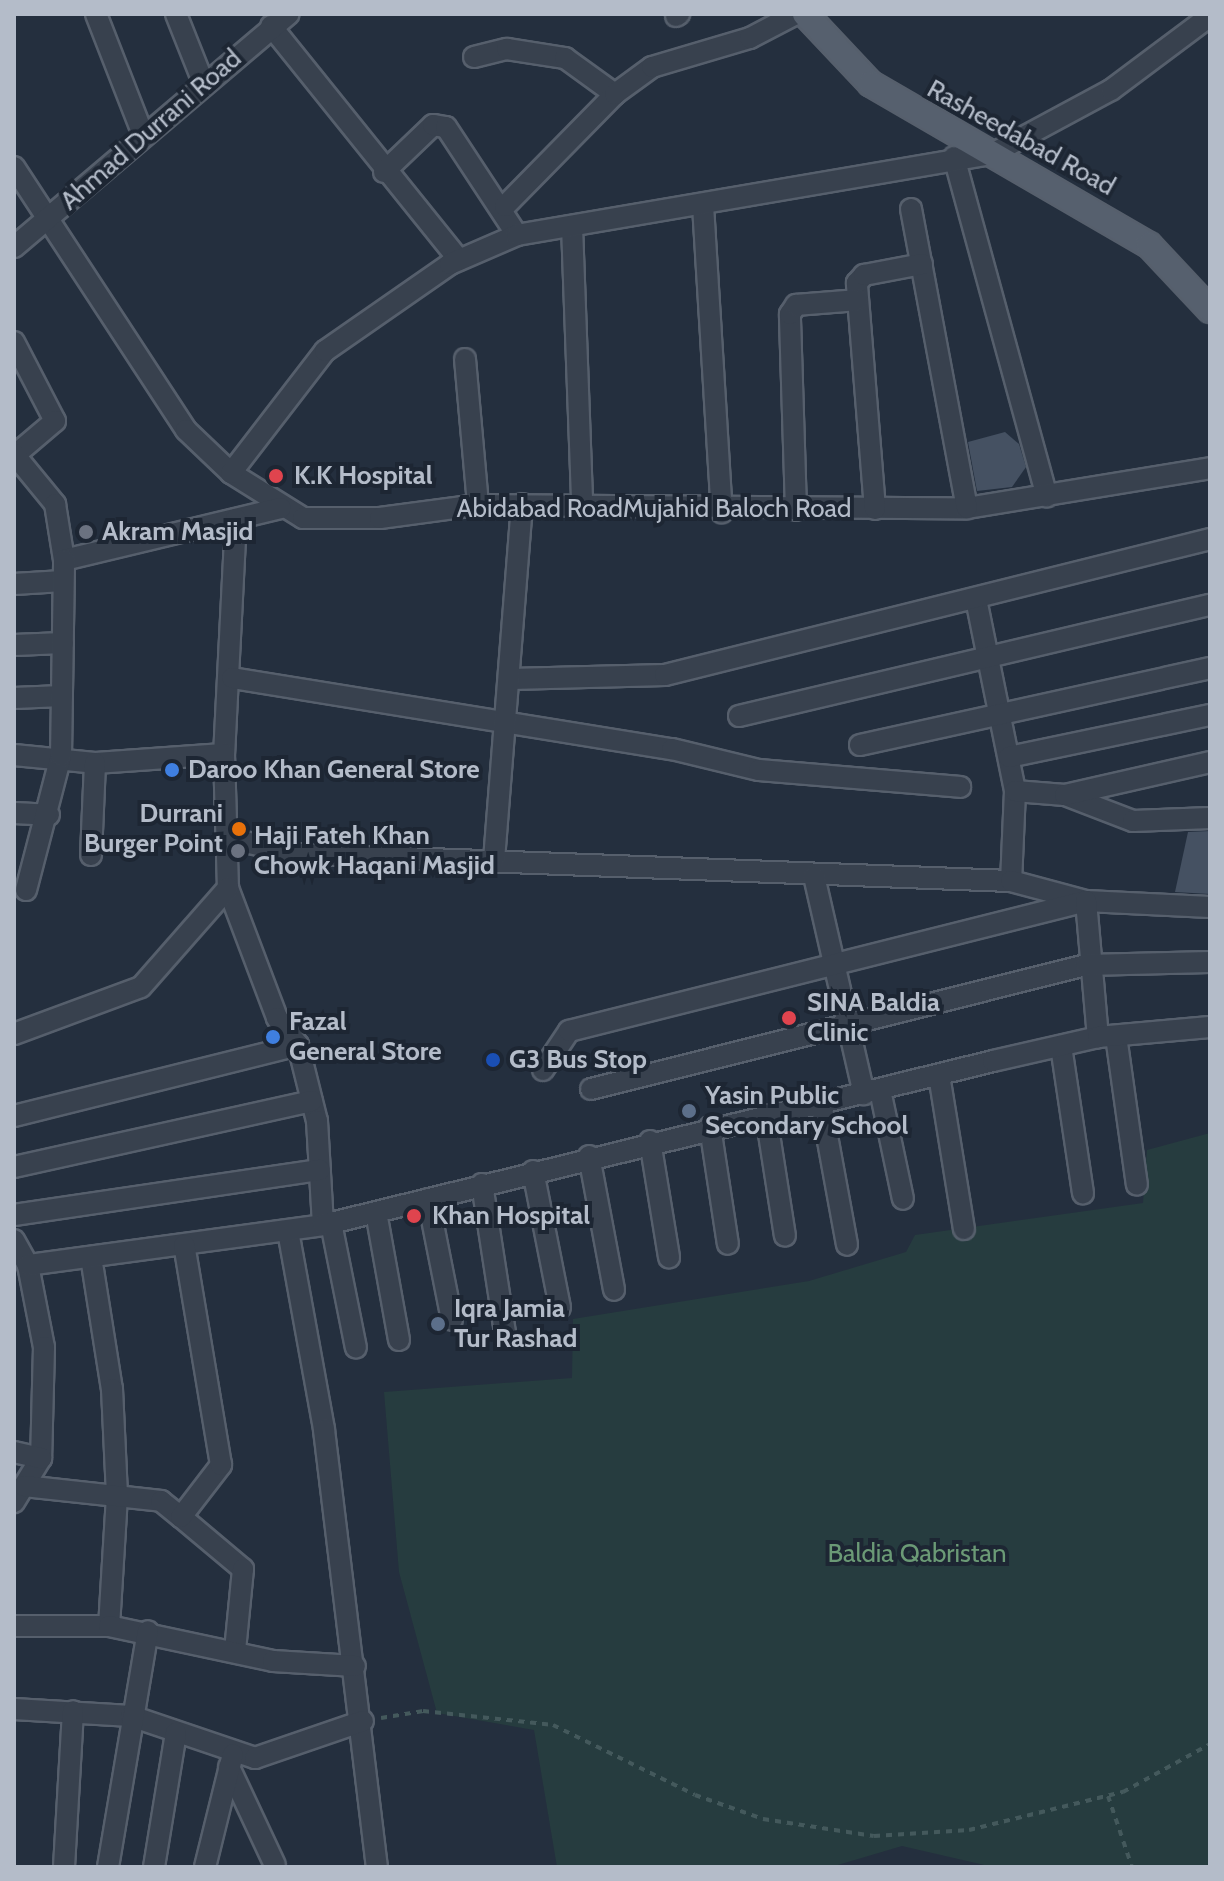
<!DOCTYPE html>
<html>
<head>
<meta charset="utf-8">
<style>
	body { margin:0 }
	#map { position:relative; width:1224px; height:1881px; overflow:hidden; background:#242f3e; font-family:Cabin,sans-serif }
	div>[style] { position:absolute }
	.green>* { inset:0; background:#263c3f }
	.building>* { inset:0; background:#455162 }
	.path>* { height:4px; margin-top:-2px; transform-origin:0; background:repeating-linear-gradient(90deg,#44595c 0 6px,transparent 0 12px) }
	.roads { filter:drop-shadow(2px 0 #565f6c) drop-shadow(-2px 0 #565f6c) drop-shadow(0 2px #565f6c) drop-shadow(0 -2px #565f6c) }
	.minor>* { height:20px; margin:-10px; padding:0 10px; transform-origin:10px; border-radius:10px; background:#38414e }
	.major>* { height:24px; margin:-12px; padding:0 12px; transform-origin:12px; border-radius:12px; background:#56606e }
	.dots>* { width:22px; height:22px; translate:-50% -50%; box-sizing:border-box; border:4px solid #1d2633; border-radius:50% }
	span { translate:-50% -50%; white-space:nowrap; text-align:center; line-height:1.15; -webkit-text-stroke:8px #1d2633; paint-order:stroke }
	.street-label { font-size:26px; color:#b4bcc9 }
	.poi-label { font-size:26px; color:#b4bcc9; font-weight:700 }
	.left { translate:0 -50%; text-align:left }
	.right { translate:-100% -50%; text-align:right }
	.park-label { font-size:26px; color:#6b9a76 }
	.frame { position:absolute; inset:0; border:16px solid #b4bcc9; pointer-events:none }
</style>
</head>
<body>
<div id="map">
	<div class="green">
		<i style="clip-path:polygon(1210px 1133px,1210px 1867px,993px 1867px,902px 1846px,831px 1867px,557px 1867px,534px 1730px,437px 1713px,399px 1572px,384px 1392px,572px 1378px,573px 1319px,809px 1281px,906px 1252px,915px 1235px,1143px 1203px,1147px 1150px)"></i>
	</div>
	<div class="building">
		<i style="clip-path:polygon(1005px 432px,1019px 444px,1026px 467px,1012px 487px,977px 491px,968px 442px)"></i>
		<i style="clip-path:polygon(1210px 831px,1210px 894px,1175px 892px,1188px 832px)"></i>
	</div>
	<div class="path">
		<i style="left:381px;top:1718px;width:43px;rotate:-9.5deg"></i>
		<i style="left:423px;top:1711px;width:131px;rotate:6.1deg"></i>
		<i style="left:553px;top:1725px;width:158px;rotate:26.2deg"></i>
		<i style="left:695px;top:1795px;width:72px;rotate:19.4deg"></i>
		<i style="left:763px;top:1819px;width:112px;rotate:8.7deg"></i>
		<i style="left:874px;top:1836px;width:95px;rotate:-3.6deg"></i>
		<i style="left:969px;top:1830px;width:159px;rotate:-13.9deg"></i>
		<i style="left:1123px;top:1792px;width:99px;rotate:-28.9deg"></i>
		<i style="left:1108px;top:1796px;width:75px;rotate:71.3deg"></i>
	</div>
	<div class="roads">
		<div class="minor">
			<i style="left:96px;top:14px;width:127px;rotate:68.7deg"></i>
			<i style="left:176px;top:14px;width:73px;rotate:68.3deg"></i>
			<i style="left:676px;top:16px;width:4px;rotate:-34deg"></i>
			<i style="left:271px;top:26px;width:300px;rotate:51.2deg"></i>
			<i style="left:474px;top:57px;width:34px;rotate:-14deg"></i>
			<i style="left:507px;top:49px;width:59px;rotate:8.8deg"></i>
			<i style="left:565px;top:58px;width:62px;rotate:35.8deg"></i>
			<i style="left:954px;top:157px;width:352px;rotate:74.7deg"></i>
			<i style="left:14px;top:167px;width:314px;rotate:56.8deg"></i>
			<i style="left:186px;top:430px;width:62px;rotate:43.7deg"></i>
			<i style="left:231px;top:473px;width:85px;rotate:32deg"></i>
			<i style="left:303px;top:518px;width:77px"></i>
			<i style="left:380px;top:518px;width:99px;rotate:-7.6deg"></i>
			<i style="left:478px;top:505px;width:489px;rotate:0.4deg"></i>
			<i style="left:967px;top:508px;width:246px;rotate:-9.3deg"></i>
			<i style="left:384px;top:172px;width:68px;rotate:-43.8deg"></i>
			<i style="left:433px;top:125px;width:13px;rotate:9deg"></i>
			<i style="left:446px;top:127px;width:129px;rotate:56.7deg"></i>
			<i style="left:703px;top:205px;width:308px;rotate:86.5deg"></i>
			<i style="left:505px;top:206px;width:157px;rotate:-45.5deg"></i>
			<i style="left:615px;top:94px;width:46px;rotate:-36.1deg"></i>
			<i style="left:652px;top:67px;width:102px;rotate:-16.5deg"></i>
			<i style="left:750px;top:38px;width:52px;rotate:-27.6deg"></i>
			<i style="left:911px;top:209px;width:304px;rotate:79.4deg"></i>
			<i style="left:572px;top:226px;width:278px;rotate:87.9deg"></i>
			<i style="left:14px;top:247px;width:360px;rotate:-40.3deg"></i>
			<i style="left:14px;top:342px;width:89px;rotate:62.6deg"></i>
			<i style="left:55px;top:421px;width:52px;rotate:139.6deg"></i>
			<i style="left:465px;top:359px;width:147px;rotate:84.9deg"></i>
			<i style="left:14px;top:454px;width:65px;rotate:50.6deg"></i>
			<i style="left:55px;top:504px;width:57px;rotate:80.9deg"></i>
			<i style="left:64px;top:560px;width:223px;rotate:-13.5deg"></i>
			<i style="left:231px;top:473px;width:154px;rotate:-52.4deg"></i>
			<i style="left:325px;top:351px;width:152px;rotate:-34.8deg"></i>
			<i style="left:450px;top:264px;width:73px;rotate:-23.4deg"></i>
			<i style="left:517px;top:235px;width:482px;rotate:-9.7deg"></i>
			<i style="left:992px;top:154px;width:135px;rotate:-28.3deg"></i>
			<i style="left:1111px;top:90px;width:124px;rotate:-36.8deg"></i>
			<i style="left:875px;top:509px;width:227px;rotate:-94.6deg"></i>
			<i style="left:857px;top:283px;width:11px;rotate:-49deg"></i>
			<i style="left:864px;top:275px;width:59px;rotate:-10.7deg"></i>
			<i style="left:796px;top:510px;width:196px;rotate:-91.8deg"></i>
			<i style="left:790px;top:314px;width:11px;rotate:-56deg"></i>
			<i style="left:796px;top:305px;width:62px;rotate:-4.6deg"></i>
			<i style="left:236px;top:519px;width:235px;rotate:92.9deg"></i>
			<i style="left:224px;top:754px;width:134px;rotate:88.3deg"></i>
			<i style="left:228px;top:888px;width:139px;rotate:69.3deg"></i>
			<i style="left:277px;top:1018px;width:34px;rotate:52deg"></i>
			<i style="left:298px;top:1045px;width:78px;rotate:76deg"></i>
			<i style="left:317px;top:1121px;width:104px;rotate:86.7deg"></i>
			<i style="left:14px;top:584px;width:49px;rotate:-3.5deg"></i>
			<i style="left:976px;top:599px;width:196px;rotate:78.5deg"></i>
			<i style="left:1015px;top:791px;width:90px;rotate:92.5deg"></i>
			<i style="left:14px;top:645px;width:49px;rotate:-2.3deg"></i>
			<i style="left:232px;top:678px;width:446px;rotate:9.2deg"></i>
			<i style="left:672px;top:749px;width:89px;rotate:13.6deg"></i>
			<i style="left:759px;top:770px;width:202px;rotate:4.8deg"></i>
			<i style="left:511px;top:679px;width:154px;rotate:-1.5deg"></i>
			<i style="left:665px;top:675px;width:562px;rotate:-14.01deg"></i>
			<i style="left:14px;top:698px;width:48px;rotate:-2.4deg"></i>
			<i style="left:739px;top:716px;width:484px;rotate:-13.3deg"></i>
			<i style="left:860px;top:745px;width:358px;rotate:-12.4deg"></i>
			<i style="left:14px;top:755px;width:81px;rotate:5.6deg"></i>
			<i style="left:95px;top:763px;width:129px;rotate:-4deg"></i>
			<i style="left:1009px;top:757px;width:205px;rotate:-11.8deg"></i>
			<i style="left:1015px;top:791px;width:50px;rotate:4.6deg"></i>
			<i style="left:1065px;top:795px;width:73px;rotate:20.9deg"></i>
			<i style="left:1133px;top:821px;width:77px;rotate:-2.2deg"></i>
			<i style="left:1065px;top:795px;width:149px;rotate:-12.8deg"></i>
			<i style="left:14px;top:813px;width:35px;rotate:3deg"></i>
			<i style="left:227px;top:838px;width:73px;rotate:12.7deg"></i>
			<i style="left:298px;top:854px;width:714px;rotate:2.17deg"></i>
			<i style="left:1011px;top:881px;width:78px;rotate:14.9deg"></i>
			<i style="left:1086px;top:901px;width:124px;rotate:2.8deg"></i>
			<i style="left:91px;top:855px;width:92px;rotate:-87.5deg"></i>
			<i style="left:494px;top:860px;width:357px;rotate:-85.5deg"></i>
			<i style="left:814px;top:876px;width:224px;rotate:77.1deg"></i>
			<i style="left:26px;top:890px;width:138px;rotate:-75.4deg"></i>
			<i style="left:61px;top:756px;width:196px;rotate:-89.1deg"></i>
			<i style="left:14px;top:1034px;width:135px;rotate:-20.3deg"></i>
			<i style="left:141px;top:987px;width:132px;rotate:-48.7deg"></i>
			<i style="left:1116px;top:1036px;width:150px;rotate:82deg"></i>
			<i style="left:1061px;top:1046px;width:149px;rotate:81.5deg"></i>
			<i style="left:543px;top:1070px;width:47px;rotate:-56.3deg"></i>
			<i style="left:569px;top:1031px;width:533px;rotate:-14.11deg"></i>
			<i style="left:1086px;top:901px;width:137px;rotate:85deg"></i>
			<i style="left:939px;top:1075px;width:156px;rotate:80.8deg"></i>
			<i style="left:591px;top:1089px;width:510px;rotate:-14.06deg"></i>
			<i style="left:1086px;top:965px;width:124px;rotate:-1.4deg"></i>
			<i style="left:880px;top:1090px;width:111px;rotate:78.1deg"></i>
			<i style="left:821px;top:1103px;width:144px;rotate:79.6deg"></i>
			<i style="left:766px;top:1115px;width:122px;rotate:81.1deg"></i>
			<i style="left:14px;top:1116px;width:293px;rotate:-14deg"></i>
			<i style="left:710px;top:1127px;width:118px;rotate:81.3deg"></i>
			<i style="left:650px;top:1141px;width:118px;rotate:80.7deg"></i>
			<i style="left:589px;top:1156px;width:136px;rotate:79.4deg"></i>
			<i style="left:14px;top:1167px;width:305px;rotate:-12.5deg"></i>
			<i style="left:533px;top:1171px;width:139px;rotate:78.8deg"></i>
			<i style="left:482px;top:1184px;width:151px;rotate:81.2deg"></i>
			<i style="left:428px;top:1199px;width:123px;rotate:78.8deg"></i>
			<i style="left:376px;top:1212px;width:130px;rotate:79.8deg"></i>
			<i style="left:14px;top:1215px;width:309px;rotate:-8.4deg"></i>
			<i style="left:331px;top:1223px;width:127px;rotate:78.7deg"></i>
			<i style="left:288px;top:1231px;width:202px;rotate:79.7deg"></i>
			<i style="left:324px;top:1430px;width:440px;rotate:83.1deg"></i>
			<i style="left:14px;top:1240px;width:29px;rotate:61deg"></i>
			<i style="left:28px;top:1265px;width:84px;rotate:79deg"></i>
			<i style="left:44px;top:1347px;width:111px;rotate:91.5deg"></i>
			<i style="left:41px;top:1458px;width:52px;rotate:121.5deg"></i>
			<i style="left:91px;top:1257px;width:134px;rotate:81deg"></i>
			<i style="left:112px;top:1389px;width:107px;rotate:87.3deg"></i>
			<i style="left:117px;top:1496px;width:130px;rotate:93.5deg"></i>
			<i style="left:28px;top:1265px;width:298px;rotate:-7.7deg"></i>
			<i style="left:323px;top:1225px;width:690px;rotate:-13.75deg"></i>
			<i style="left:993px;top:1061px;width:108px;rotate:-12.9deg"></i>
			<i style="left:1098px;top:1037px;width:112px;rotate:-5.1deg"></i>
			<i style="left:14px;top:1452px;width:28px;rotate:13deg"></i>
			<i style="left:24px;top:1486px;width:138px;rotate:6.2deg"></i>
			<i style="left:161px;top:1501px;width:26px;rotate:39deg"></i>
			<i style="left:181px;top:1517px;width:81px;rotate:40deg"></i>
			<i style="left:243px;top:1569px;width:81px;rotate:95.6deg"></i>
			<i style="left:181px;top:1517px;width:66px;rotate:-52.4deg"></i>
			<i style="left:221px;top:1465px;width:223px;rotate:-99.5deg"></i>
			<i style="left:14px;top:1626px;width:95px"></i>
			<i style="left:109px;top:1626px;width:168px;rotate:12deg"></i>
			<i style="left:273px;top:1661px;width:82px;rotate:3.5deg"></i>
			<i style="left:14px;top:1709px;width:117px;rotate:3.4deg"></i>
			<i style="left:131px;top:1716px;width:131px;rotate:18.7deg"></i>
			<i style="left:255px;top:1758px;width:114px;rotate:-18.9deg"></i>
			<i style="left:229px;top:1767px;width:108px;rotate:64.9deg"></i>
			<i style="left:64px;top:1867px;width:156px;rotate:-86.7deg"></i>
			<i style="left:108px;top:1867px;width:239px;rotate:-80.4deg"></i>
			<i style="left:154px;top:1867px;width:136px;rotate:-80.7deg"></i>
			<i style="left:205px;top:1867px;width:116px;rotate:-76.1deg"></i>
		</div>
		<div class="major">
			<i style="left:805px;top:14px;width:96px;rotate:46.7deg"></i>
			<i style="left:871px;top:84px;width:321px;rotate:30.1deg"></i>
			<i style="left:1149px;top:245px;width:89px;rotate:46.8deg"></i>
		</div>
	</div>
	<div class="dots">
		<i style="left:276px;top:476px;background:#e0444e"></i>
		<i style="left:86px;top:532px;background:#6b7280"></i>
		<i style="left:172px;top:770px;background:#3f7fe0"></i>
		<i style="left:239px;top:829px;background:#e8710a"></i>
		<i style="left:238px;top:851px;background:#6b7280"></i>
		<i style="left:789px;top:1018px;background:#e0444e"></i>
		<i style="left:273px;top:1037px;background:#3f7fe0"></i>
		<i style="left:493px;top:1060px;background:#1a4fb4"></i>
		<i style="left:689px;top:1111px;background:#5c6f8a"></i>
		<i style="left:414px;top:1216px;background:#e0444e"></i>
		<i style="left:438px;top:1324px;background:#5c6f8a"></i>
	</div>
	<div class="street-label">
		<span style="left:151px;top:130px;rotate:-41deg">Ahmad Durrani Road</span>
		<span style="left:1021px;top:138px;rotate:29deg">Rasheedabad Road</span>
		<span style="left:654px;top:509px">Abidabad RoadMujahid Baloch Road</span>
	</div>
	<div class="poi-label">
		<span class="left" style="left:294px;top:476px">K.K Hospital</span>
		<span class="left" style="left:102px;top:532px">Akram Masjid</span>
		<span class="left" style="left:188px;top:770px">Daroo Khan General Store</span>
		<span class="right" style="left:223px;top:829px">Durrani<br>Burger Point</span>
		<span class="left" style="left:254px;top:851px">Haji Fateh Khan<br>Chowk Haqani Masjid</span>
		<span class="left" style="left:807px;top:1018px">SINA Baldia<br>Clinic</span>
		<span class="left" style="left:289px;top:1037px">Fazal<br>General Store</span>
		<span class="left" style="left:509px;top:1060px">G3 Bus Stop</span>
		<span class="left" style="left:705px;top:1111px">Yasin Public<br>Secondary School</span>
		<span class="left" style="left:432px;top:1216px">Khan Hospital</span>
		<span class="left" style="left:454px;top:1324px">Iqra Jamia<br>Tur Rashad</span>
	</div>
	<div class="park-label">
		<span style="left:917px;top:1554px">Baldia Qabristan</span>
	</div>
	<div class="frame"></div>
</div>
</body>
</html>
